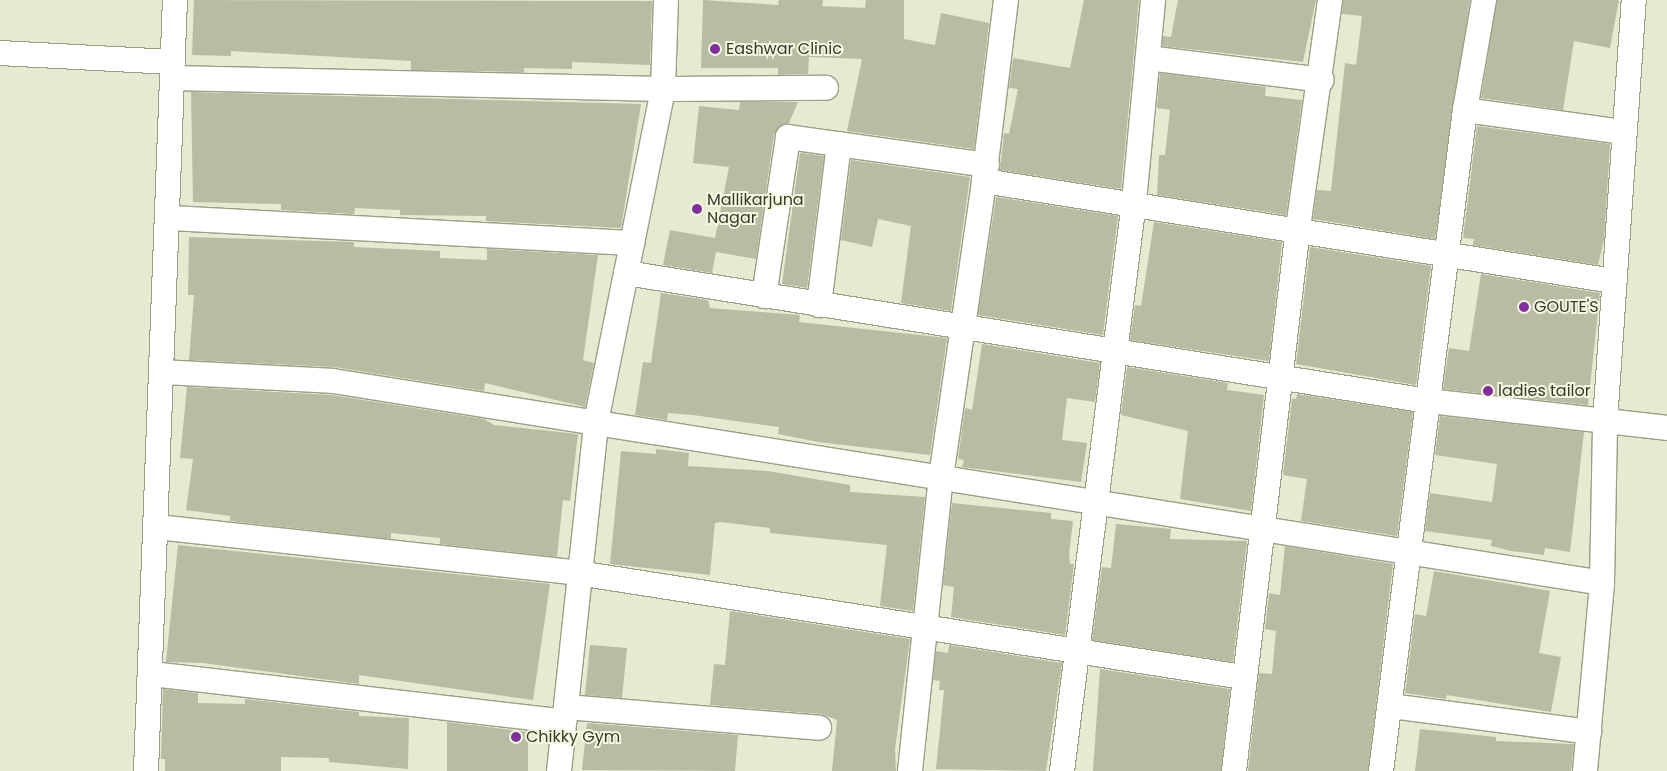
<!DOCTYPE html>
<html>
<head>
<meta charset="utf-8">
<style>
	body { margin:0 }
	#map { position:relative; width:1667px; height:771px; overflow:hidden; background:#e5ead0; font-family:Poppins,sans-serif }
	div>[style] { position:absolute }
	.building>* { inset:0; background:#b7bca3 }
	.roads { filter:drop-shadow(1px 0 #9a9f86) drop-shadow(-1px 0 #9a9f86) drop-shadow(0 1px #9a9f86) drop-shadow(0 -1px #9a9f86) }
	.minor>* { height:24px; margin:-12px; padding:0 12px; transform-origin:12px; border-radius:12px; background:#fff }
	.dots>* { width:14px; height:14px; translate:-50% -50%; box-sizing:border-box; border:2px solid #f2f8dd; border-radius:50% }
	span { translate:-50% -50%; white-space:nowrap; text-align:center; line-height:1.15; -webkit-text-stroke:4px #f2f8dd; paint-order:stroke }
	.poi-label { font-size:16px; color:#37392f }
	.left { translate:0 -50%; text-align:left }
</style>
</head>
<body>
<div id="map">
	<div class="building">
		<i style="clip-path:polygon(194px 0,652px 1px,650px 65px,572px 62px,572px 69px,524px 68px,524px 72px,411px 70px,411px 61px,231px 51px,231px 56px,192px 55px)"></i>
		<i style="clip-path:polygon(703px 0,778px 5px,779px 0,823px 0,822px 6px,865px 8px,866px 0,904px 0,904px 39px,935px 45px,941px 13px,989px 23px,974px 149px,847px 131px,862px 59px,809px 57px,808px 74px,778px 75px,778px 68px,701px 68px)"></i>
		<i style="clip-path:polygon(1084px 0,1139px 0,1121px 189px,1000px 170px,1004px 133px,1009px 134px,1018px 89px,1009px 88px,1013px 58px,1070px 68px)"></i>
		<i style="clip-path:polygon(1178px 0,1316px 0,1303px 62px,1162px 46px,1163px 36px,1171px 37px)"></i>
		<i style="clip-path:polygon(1343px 0,1470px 0,1435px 239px,1313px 219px,1317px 190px,1331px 191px,1345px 63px,1356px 65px,1362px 16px,1342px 14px)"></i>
		<i style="clip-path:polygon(1497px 0,1619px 0,1610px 48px,1574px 41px,1563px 110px,1481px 98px)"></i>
		<i style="clip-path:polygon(1160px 73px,1266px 87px,1265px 96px,1302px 100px,1286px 215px,1157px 195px,1159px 155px,1165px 155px,1170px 110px,1157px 108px)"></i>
		<i style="clip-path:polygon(191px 92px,641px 104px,621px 228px,486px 221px,486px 216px,400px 215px,400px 210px,355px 208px,354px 214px,281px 210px,281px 204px,193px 202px)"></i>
		<i style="clip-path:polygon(740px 102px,798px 102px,789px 123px,774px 135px,756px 259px,716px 252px,712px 273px,663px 265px,670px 230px,715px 238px,729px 167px,693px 163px,699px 106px,739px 110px)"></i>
		<i style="clip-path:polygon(1477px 126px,1610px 144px,1604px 240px,1598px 265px,1473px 245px,1474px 239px,1463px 238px)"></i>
		<i style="clip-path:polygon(800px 153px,824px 156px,807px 288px,782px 284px)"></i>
		<i style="clip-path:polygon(851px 160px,970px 177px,951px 311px,901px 303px,911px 226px,878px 219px,872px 247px,841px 240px)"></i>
		<i style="clip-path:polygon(996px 197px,1118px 216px,1103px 335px,978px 315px)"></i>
		<i style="clip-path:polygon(1154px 222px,1282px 242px,1269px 361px,1130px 340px,1135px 305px,1141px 306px)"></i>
		<i style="clip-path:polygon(189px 237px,354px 242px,354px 247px,440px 251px,440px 258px,487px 260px,487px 249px,598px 255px,583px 360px,594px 363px,585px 407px,485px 383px,484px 391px,334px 367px,189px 360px,194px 295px,188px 295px)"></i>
		<i style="clip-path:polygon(1310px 247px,1431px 266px,1416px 385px,1296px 364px)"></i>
		<i style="clip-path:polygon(1481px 274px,1600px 293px,1588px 405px,1443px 389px,1449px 348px,1469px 351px)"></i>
		<i style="clip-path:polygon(661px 293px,708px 300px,710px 308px,800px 315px,799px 322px,947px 338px,930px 455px,818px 442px,778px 434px,779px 427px,693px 415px,668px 413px,667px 420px,635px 415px,643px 362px,651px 363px)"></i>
		<i style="clip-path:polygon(982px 344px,1100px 363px,1095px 402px,1067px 398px,1062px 440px,1087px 443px,1081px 482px,962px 467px,964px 460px,958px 459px,965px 408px,972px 410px)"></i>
		<i style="clip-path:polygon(1127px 367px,1228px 383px,1227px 390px,1264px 395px,1251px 511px,1180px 499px,1188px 431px,1121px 415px)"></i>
		<i style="clip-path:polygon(187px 387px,332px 395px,484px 419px,494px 425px,578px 434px,570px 501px,563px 500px,557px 557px,440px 544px,440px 538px,391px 533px,391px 539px,230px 521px,230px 516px,186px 510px,193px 459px,180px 458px)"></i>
		<i style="clip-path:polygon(1297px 394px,1413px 412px,1397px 536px,1301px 521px,1307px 479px,1283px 475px,1292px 399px,1296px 399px)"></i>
		<i style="clip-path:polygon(1440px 416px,1584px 432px,1570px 552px,1545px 548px,1544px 555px,1511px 551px,1491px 546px,1492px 540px,1425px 531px,1430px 493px,1492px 502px,1497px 464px,1435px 455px)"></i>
		<i style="clip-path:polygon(656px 449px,689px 453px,688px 466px,768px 471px,850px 485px,850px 492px,925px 497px,913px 611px,880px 606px,887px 545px,770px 533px,770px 528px,720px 522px,715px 523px,710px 575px,610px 564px,621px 451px,656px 454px)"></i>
		<i style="clip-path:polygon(952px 503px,1051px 513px,1051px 519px,1073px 521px,1069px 555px,1070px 564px,1074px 564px,1065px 635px,951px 617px,954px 587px,943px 585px)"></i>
		<i style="clip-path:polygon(1116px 524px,1171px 529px,1170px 539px,1247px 541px,1233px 662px,1092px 640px,1102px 567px,1111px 568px)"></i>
		<i style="clip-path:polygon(178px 545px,550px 584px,533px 700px,359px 675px,359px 684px,203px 663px,166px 662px)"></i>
		<i style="clip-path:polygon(1285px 546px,1393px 564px,1368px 771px,1248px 771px,1259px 673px,1272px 674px,1276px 631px,1265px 629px,1269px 593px,1280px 595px)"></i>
		<i style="clip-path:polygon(1434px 571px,1550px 591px,1539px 653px,1561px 657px,1551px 712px,1447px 695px,1446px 699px,1405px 693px,1415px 614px,1426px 616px)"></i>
		<i style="clip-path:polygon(730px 611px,910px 639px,895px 749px,896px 771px,832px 771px,837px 720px,821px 714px,710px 705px,714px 664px,725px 665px)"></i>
		<i style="clip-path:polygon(590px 645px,627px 648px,622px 698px,585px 695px)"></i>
		<i style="clip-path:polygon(949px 645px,1062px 663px,1046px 771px,936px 769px,944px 690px,939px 690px,940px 681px,933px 680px,936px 651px,948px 653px)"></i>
		<i style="clip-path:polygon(1100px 669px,1230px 689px,1221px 771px,1093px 771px)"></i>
		<i style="clip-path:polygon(163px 689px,198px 693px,198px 703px,245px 704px,245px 699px,359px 712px,359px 716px,409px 718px,408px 769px,329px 762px,329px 758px,281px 757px,281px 771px,165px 771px,165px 759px,161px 759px)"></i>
		<i style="clip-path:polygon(447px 722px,528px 732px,528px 771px,447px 771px)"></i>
		<i style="clip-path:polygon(587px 723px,738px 735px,735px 771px,582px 770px)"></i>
		<i style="clip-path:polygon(1420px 729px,1496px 737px,1496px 741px,1574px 744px,1571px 771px,1415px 771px)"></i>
	</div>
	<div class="roads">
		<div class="minor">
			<i style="left:0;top:53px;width:173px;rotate:3deg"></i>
			<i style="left:1148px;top:58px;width:175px;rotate:7.2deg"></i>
			<i style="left:173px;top:78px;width:490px;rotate:1.3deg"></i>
			<i style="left:663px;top:89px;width:163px;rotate:-0.4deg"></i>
			<i style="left:1465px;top:110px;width:161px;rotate:7.9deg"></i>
			<i style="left:984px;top:179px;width:180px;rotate:-83deg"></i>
			<i style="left:169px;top:218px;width:464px;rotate:3.1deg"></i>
			<i style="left:626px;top:273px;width:812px;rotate:9.07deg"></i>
			<i style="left:1428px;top:401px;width:241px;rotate:6.4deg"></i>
			<i style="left:764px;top:296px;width:161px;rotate:-81.4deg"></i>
			<i style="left:788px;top:137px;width:201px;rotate:8deg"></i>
			<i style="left:819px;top:305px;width:162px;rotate:-82.9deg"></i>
			<i style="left:162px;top:372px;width:171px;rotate:3deg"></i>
			<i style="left:333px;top:381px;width:1285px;rotate:9.04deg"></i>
			<i style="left:157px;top:527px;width:424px;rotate:6.2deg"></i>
			<i style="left:578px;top:573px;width:673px;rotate:8.89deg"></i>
			<i style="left:152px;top:674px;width:415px;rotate:6.6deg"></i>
			<i style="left:1390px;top:706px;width:201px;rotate:7.4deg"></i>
			<i style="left:566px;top:707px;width:254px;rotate:4.7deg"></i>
			<i style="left:146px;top:771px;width:772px;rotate:-87.85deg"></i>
			<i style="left:559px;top:771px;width:351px;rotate:-83.9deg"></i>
			<i style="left:596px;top:422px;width:340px;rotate:-78.6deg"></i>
			<i style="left:663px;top:89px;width:89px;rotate:-88.1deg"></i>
			<i style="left:910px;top:771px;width:296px;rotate:-84deg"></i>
			<i style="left:941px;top:477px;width:299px;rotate:-81.7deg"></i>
			<i style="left:984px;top:181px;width:637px;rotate:9.03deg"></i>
			<i style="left:1062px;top:771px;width:574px;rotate:-82.79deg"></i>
			<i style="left:1134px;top:202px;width:203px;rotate:-84.6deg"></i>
			<i style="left:1234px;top:771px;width:547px;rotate:-83.28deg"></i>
			<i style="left:1298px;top:228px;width:230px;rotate:-82deg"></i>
			<i style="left:1381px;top:771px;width:666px;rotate:-82.76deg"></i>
			<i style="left:1465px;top:110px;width:112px;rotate:-80.2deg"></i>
			<i style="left:1585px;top:771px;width:189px;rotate:-84.8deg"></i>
			<i style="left:1602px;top:583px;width:161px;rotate:-88.9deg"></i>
			<i style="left:1605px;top:422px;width:423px;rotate:-86.1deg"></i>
		</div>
	</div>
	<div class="dots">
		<i style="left:715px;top:49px;background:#812f9f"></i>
		<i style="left:697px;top:209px;background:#812f9f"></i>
		<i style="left:1524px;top:307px;background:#812f9f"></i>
		<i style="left:1488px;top:391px;background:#812f9f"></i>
		<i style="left:516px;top:737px;background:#812f9f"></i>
	</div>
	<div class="poi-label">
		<span class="left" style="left:726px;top:49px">Eashwar Clinic</span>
		<span class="left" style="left:707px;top:209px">Mallikarjuna<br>Nagar</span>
		<span class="left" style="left:1534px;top:307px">GOUTE'S</span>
		<span class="left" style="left:1498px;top:391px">ladies tailor</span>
		<span class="left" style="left:526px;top:737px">Chikky Gym</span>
	</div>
</div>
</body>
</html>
